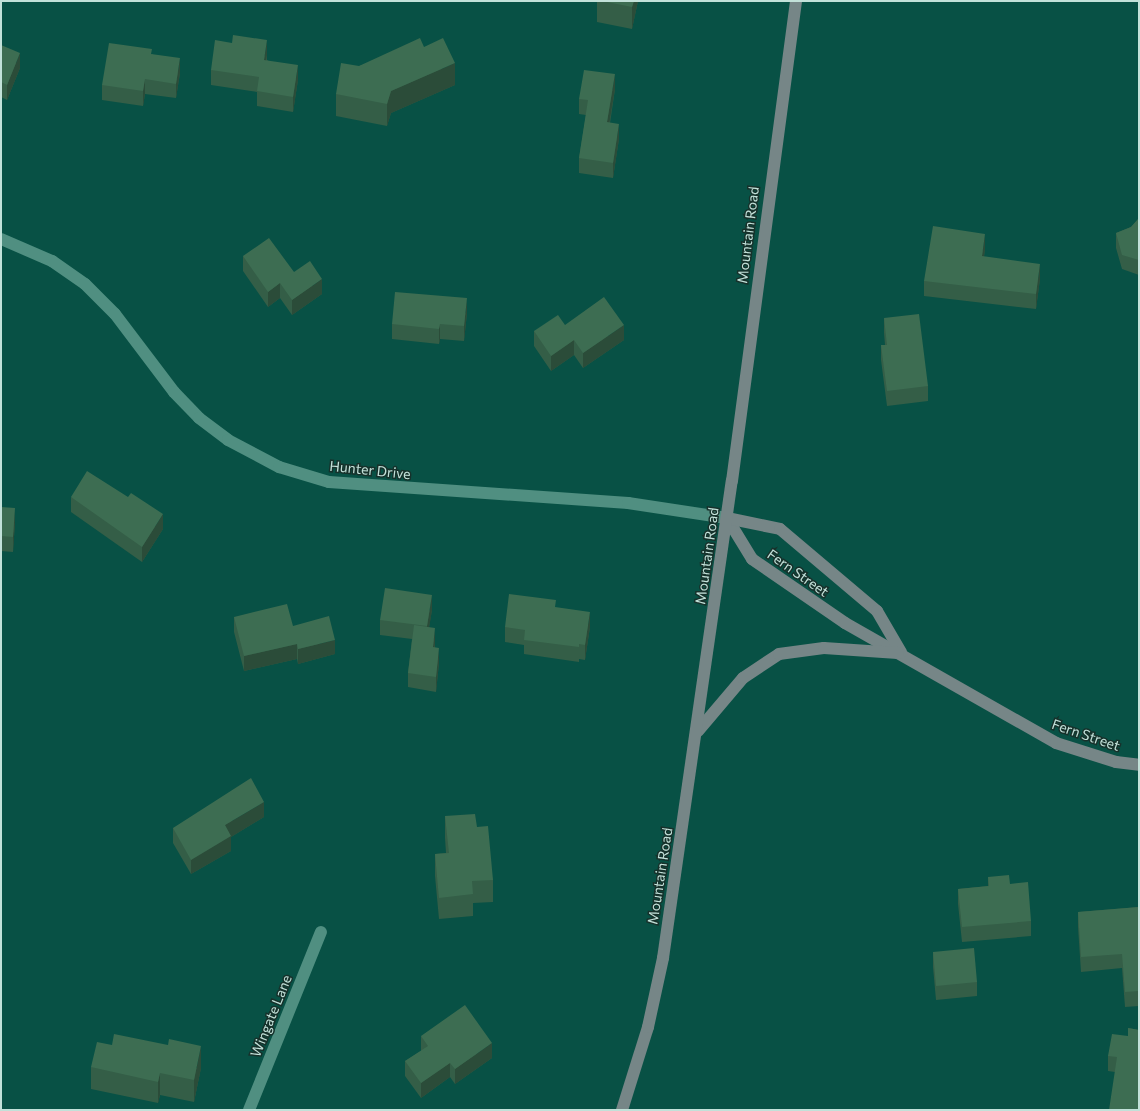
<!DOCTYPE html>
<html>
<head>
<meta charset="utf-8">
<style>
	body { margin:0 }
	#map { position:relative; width:1140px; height:1111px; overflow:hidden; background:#085145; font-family:Commissioner,sans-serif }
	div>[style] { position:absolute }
	.street>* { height:12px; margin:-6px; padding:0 6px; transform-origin:6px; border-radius:6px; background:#508f81 }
	.secondary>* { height:12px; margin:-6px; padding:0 6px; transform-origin:6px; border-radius:6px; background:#768687 }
	.wall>* { inset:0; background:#345e47 }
	.shaded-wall>* { inset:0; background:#2b4c39 }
	.building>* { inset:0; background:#3d6d52 }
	span { translate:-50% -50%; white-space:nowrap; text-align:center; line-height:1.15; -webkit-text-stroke:3px #17312b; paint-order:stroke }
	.street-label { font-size:14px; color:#c2e1d9 }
	.frame { position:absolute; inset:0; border:2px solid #c2e1d9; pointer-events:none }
</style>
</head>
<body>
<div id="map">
	<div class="street">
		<i style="left:1px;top:239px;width:56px;rotate:23.3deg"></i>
		<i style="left:52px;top:261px;width:40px;rotate:34.9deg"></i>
		<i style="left:85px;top:284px;width:42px;rotate:45deg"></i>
		<i style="left:115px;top:314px;width:98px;rotate:52.9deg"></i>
		<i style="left:174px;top:392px;width:36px;rotate:46deg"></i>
		<i style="left:199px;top:418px;width:36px;rotate:37deg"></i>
		<i style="left:228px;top:440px;width:58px;rotate:27.9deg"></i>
		<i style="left:279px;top:467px;width:52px;rotate:16.7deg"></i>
		<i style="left:329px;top:482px;width:300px;rotate:4deg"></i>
		<i style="left:628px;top:503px;width:100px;rotate:8.6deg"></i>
		<i style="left:249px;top:1110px;width:192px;rotate:-68deg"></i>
	</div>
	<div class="secondary">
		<i style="left:727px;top:518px;width:48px;rotate:58.6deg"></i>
		<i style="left:752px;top:559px;width:113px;rotate:34.5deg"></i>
		<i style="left:845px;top:623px;width:243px;rotate:29.6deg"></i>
		<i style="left:1056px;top:743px;width:63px;rotate:17.6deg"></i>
		<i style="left:1116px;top:762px;width:23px;rotate:7deg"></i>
		<i style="left:727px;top:518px;width:54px;rotate:11.7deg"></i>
		<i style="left:780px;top:529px;width:127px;rotate:40.2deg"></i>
		<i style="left:877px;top:611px;width:48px;rotate:59.7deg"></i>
		<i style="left:698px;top:731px;width:70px;rotate:-49.7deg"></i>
		<i style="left:743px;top:678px;width:43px;rotate:-33.7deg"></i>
		<i style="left:779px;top:654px;width:45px;rotate:-7.6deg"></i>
		<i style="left:824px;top:648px;width:74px;rotate:3.9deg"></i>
		<i style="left:622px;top:1110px;width:87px;rotate:-72.6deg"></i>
		<i style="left:648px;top:1027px;width:71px;rotate:-77.7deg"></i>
		<i style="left:663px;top:958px;width:482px;rotate:-81.8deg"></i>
		<i style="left:732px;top:481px;width:484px;rotate:-82.4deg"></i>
	</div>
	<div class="wall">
		<i style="clip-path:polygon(597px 1px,638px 1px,632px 29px,597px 22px)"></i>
		<i style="clip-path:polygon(1px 45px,20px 68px,7px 100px,1px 97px)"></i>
		<i style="clip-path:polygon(424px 47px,455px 85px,391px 113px,387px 126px,336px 116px,336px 94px,359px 66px)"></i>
		<i style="clip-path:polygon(152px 54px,180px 73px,176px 98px,145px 94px,143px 106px,102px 100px,102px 85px)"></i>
		<i style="clip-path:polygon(267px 55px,267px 60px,298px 80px,293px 112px,257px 106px,257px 92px,211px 85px,211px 70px)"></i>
		<i style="clip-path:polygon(615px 89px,610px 123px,619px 139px,613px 178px,579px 173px,579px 158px,586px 115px,579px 114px,579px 99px)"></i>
		<i style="clip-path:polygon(1139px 218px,1139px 275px,1122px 269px,1116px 248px,1116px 233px,1131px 227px)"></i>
		<i style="clip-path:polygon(985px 249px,984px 257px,1040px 279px,1036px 309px,924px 296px,924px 281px)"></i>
		<i style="clip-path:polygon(243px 256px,294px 272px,322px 294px,292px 315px,280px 298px,268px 307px,243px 271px)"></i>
		<i style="clip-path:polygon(467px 313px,464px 341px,440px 339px,439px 344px,392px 339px,392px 324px)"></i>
		<i style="clip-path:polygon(884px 318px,928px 386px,928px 401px,887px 406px,881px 360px,881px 345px,885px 345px,884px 333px)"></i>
		<i style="clip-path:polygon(565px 325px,624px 340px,583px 368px,574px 355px,551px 371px,534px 346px,534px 331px)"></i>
		<i style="clip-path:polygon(71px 497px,163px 529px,142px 562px,71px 512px)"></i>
		<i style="clip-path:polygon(1px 507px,15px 522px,13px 552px,1px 551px)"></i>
		<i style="clip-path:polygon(556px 608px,590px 627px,585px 660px,579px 659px,579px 662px,524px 654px,524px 645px,505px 642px,505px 627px)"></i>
		<i style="clip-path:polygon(432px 610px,429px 627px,435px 643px,435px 647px,439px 663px,436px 692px,408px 687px,408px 673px,412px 639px,380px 635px,380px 620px)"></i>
		<i style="clip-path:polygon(234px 617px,293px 626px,335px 654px,298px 664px,297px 659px,244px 671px,234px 632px)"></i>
		<i style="clip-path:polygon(445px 816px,477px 827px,493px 880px,493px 902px,473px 903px,473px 916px,439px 919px,435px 876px,435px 854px,446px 853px,445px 838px)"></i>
		<i style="clip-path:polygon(264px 817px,231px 837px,231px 851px,191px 874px,173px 843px,173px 828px)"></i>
		<i style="clip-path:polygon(988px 877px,1010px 884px,1031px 921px,1031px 936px,962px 942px,958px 904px,958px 889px,988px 886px)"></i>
		<i style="clip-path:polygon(1139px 907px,1139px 1006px,1125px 1007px,1122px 968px,1081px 972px,1078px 927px,1078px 912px)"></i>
		<i style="clip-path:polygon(933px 952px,977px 982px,977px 996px,936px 1000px,933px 967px)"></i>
		<i style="clip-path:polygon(1128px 1028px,1139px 1030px,1115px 1072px,1108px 1071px,1108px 1056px,1128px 1036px)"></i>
		<i style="clip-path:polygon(421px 1036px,492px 1058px,455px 1084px,450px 1077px,421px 1098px,405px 1076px,405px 1061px,421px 1051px)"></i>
		<i style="clip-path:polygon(91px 1067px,201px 1068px,194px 1102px,160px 1095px,158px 1103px,91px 1089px)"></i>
	</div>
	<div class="shaded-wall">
		<i style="clip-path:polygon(634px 1px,638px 1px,632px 29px,632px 7px)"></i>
		<i style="clip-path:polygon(267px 40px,267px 55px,264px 74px,264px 60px)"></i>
		<i style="clip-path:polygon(20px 53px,20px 68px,7px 100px,7px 85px)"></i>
		<i style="clip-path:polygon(180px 58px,180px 73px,176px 98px,176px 84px)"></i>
		<i style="clip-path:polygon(455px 63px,455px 85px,391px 113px,387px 126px,387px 104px,391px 91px)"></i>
		<i style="clip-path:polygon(298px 65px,298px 80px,293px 112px,293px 97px)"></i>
		<i style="clip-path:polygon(615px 74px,615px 89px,607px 137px,607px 122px)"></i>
		<i style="clip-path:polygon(145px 79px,145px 94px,143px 106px,143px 91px)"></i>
		<i style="clip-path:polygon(619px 124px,619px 139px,613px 178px,613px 163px)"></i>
		<i style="clip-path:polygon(985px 234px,985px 249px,982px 271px,982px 256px)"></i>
		<i style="clip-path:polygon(1040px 264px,1040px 279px,1036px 309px,1036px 294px)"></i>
		<i style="clip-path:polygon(322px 279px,322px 294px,292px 315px,292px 300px)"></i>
		<i style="clip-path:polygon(280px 283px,280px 298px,268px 307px,268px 292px)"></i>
		<i style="clip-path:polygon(467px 298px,467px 313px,464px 341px,464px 326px)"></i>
		<i style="clip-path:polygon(440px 324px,440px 339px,439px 344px,439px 329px)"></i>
		<i style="clip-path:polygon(624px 325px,624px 340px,583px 368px,583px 353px)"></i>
		<i style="clip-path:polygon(574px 340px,574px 355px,551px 371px,551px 356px)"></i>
		<i style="clip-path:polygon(15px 508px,15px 522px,13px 552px,13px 537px)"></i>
		<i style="clip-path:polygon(163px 514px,163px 529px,142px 562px,142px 547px)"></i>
		<i style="clip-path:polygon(432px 595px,432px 610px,427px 641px,427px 626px)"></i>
		<i style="clip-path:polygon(590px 612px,590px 627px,585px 660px,585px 645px)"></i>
		<i style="clip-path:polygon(435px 628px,435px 643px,433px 662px,433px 647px)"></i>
		<i style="clip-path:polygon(335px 640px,335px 654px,298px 664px,298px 649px)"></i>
		<i style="clip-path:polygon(297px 644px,297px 659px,244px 671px,244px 656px)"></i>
		<i style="clip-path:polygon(439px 648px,439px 663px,436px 692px,436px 677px)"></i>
		<i style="clip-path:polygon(264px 802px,264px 817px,231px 837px,231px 851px,191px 874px,191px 860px,225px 825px)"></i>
		<i style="clip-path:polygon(492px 1043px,492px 1058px,455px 1084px,455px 1069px)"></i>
		<i style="clip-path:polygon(201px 1046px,201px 1068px,194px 1102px,194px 1080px)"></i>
		<i style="clip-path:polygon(450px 1063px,450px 1077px,421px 1098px,421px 1083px)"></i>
		<i style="clip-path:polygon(160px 1073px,160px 1095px,158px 1103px,158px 1082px)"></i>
	</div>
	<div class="building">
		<i style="clip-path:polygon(602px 1px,634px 1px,632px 7px)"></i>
		<i style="clip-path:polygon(233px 35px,267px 40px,264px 60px,298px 65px,293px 97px,257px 91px,259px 77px,211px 70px,215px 40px,232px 43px)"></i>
		<i style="clip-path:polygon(420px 38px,424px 47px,443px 38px,455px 63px,391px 91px,387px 104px,336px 94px,341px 63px,359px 66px)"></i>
		<i style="clip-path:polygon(109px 43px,152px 49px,151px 54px,180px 58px,176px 84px,145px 79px,143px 91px,102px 85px)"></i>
		<i style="clip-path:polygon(1px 45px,20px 53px,7px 85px,1px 82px)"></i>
		<i style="clip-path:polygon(584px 70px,615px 74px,607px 122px,619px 124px,613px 163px,579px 158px,588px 100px,579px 99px)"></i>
		<i style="clip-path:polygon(1139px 218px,1139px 260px,1122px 255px,1116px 233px,1131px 227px)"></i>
		<i style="clip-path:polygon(933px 226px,985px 234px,982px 256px,1040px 264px,1036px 294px,924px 281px)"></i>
		<i style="clip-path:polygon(269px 238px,294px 272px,310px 261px,322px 279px,292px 300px,280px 283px,268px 292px,243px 256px)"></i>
		<i style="clip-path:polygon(395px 292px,467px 298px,464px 326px,440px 324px,439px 329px,392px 324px)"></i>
		<i style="clip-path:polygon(604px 297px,624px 325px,583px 353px,574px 340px,551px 356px,534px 331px,558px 315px,565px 325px)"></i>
		<i style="clip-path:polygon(919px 314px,928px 386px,887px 391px,881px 345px,887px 345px,884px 318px)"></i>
		<i style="clip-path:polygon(87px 471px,128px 497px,131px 493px,163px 514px,142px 547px,71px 497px)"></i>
		<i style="clip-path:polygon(1px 507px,15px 508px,13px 537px,1px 536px)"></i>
		<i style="clip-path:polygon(385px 588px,432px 595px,427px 626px,380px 620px)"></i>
		<i style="clip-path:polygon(509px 594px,556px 600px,555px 607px,590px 612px,585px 645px,579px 644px,579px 647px,524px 640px,525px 630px,505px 627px)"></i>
		<i style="clip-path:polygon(287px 604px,293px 626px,329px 616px,335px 640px,298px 649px,297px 644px,244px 656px,234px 617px)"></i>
		<i style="clip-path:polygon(414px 625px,435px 628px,433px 647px,439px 648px,436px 677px,408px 673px)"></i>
		<i style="clip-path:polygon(251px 778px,264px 802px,225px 825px,231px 836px,191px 860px,173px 828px)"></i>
		<i style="clip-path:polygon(475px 814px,477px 827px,488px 826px,493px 880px,472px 881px,473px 894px,439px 898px,435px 854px,449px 853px,445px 816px)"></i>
		<i style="clip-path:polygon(1009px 875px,1010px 884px,1028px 882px,1031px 921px,962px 927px,958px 889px,989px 886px,988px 877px)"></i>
		<i style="clip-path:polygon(1139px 907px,1139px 991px,1125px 992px,1122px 954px,1081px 957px,1078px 912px)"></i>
		<i style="clip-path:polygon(974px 948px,977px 982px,936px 986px,933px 952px)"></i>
		<i style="clip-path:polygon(465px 1005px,492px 1043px,455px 1069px,450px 1063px,421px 1083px,405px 1061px,428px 1046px,421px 1036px)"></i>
		<i style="clip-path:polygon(1128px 1028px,1139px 1030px,1139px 1110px,1109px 1110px,1117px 1057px,1108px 1056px,1112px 1034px,1128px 1036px)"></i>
		<i style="clip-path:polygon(114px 1034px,168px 1045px,169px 1039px,201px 1046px,194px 1080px,160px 1073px,158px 1082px,91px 1067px,97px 1042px,112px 1045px)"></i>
	</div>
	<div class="street-label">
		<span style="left:748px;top:235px;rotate:-83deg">Mountain Road</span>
		<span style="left:370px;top:470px;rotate:6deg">Hunter Drive</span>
		<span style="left:707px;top:556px;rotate:-82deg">Mountain Road</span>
		<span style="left:798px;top:573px;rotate:35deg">Fern Street</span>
		<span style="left:1086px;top:735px;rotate:19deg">Fern Street</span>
		<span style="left:660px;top:876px;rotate:-81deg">Mountain Road</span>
		<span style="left:271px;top:1016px;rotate:-68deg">Wingate Lane</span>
	</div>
	<div class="frame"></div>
</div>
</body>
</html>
